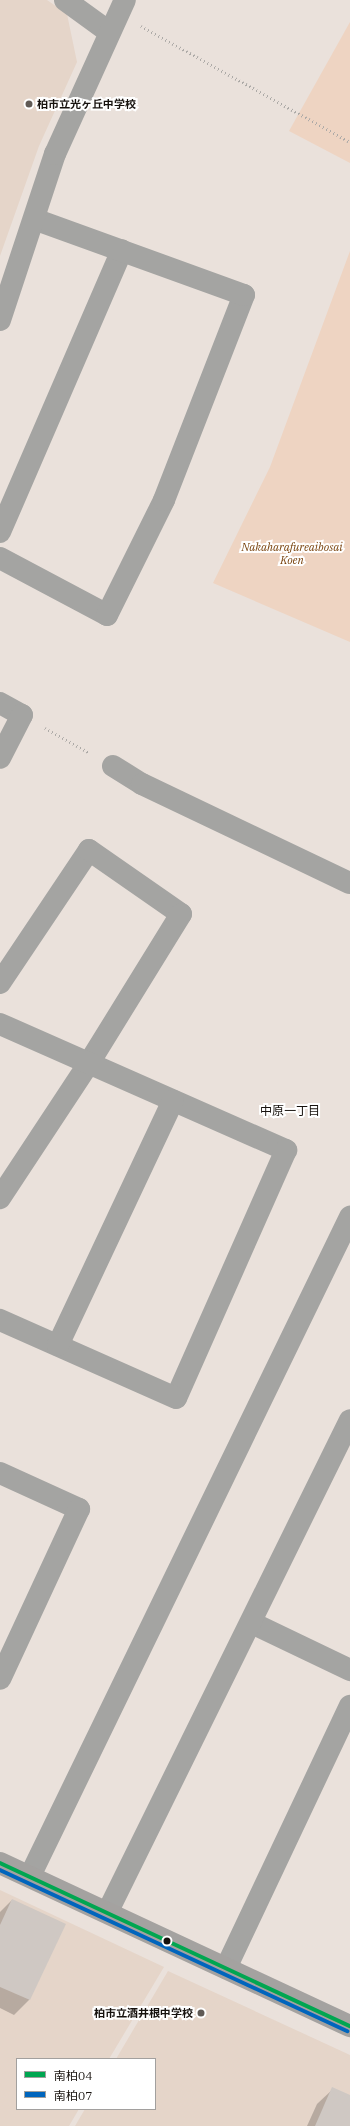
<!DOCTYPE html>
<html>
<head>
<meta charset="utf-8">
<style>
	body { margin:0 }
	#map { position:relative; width:350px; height:2126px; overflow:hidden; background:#eae1db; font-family:"IBM Plex Serif","Noto Sans JP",serif }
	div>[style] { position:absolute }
	.built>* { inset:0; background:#e5d5c9 }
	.green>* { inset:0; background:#eed4c2 }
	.shadow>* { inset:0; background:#0003 }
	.building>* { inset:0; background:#cfc8c3 }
	.path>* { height:2.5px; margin-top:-1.25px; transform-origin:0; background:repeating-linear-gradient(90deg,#adaaa7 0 1px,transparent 0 4px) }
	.minor>* { height:22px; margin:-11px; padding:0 11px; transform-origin:11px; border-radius:11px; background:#a4a4a2 }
	.tertiary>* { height:22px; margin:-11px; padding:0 11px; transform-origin:11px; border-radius:11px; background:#a4a4a2 }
	.secondary>* { height:22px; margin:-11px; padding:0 11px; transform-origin:11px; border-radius:11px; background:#a4a2a0 }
	.bus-1>* { height:4px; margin:-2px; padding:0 2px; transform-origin:2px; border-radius:2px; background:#00a651 }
	.bus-2>* { height:4px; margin:-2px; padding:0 2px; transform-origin:2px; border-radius:2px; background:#0065bd }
	.dots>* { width:11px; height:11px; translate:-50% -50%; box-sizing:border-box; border:2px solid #fff; border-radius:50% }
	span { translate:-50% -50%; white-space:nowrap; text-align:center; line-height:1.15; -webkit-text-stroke:4px #fff; paint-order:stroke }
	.poi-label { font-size:11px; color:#16110d; font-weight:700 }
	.left { translate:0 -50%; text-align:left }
	.right { translate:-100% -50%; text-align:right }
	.park-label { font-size:11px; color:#78420c; font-style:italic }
	.neighbourhood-label { font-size:12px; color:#16110d }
	.legend { position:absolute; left:16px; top:2058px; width:140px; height:52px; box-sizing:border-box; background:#fff; border:1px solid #a2a09e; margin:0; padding:5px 7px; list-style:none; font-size:12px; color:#16110d }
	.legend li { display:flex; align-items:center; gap:8px; height:20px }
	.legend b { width:20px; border:1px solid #a2a09e }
</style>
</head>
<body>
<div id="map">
	<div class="built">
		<i style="clip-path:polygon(0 0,47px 0,67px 14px,77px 62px,39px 146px,0 256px)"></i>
		<i style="clip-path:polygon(0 1890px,164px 1967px,109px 2059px,17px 2059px,17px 2109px,79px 2109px,69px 2126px,0 2126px)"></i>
		<i style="clip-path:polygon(168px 1971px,350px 2055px,350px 2126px,75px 2126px,85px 2109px,155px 2109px,155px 2059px,116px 2059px)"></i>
	</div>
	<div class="green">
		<i style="clip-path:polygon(350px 22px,350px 163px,289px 131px)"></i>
		<i style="clip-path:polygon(350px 251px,350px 642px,213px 583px,270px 467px)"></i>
	</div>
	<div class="shadow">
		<i style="clip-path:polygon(12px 1900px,64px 1925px,29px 2000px,14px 2015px,0 2008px,0 1912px)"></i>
		<i style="clip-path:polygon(333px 2089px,350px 2096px,350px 2126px,307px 2126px,317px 2104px)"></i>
	</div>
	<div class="building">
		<i style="clip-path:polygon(12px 1899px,66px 1924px,30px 2000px,0 1987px,0 1925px)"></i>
		<i style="clip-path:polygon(332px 2087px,350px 2095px,350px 2126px,315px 2126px)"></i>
	</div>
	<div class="path">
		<i style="left:141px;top:26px;width:239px;rotate:29deg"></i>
		<i style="left:45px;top:728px;width:51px;rotate:29.1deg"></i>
	</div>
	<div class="minor">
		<i style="left:65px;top:0;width:54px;rotate:36deg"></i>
		<i style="left:0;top:532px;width:307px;rotate:-66.6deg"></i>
		<i style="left:0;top:558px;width:121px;rotate:28deg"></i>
		<i style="left:107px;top:615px;width:128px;rotate:-63.6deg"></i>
		<i style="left:164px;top:500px;width:220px;rotate:-68.7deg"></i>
		<i style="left:244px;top:295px;width:223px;rotate:-160.1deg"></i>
		<i style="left:0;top:703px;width:25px;rotate:29deg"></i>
		<i style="left:22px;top:715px;width:48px;rotate:117.1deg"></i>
		<i style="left:113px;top:766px;width:34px;rotate:32deg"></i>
		<i style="left:142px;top:784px;width:230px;rotate:25.5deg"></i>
		<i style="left:0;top:983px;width:160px;rotate:-56.2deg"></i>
		<i style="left:89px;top:850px;width:112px;rotate:34.8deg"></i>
		<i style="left:181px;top:914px;width:175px;rotate:121.7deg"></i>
		<i style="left:89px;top:1063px;width:162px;rotate:123.4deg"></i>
		<i style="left:0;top:1024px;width:313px;rotate:23.8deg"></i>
		<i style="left:286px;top:1150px;width:271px;rotate:113.9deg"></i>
		<i style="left:176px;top:1398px;width:193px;rotate:-156.1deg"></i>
		<i style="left:58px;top:1345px;width:270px;rotate:-64.8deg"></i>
		<i style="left:0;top:1473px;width:87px;rotate:24.5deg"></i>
		<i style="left:79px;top:1509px;width:187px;rotate:114.9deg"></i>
		<i style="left:252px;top:1623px;width:109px;rotate:25.6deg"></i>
		<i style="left:30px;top:1876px;width:733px;rotate:-64.1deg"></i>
		<i style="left:108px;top:1911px;width:547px;rotate:-63.76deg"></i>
		<i style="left:226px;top:1968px;width:290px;rotate:-64.7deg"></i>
	</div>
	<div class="tertiary">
		<i style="left:0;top:320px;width:175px;rotate:-71.7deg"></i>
		<i style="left:55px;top:154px;width:169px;rotate:-65.6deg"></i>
	</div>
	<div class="secondary">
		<i style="left:0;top:1863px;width:386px;rotate:25deg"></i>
	</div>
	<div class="bus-1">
		<i style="left:0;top:1863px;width:386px;rotate:25deg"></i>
	</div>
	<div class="bus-2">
		<i style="left:0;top:1870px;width:383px;rotate:24.9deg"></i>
	</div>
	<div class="dots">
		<i style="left:29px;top:104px;background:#605a55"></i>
		<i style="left:167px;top:1941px;background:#16110d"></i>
		<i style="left:201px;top:2013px;background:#605a55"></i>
	</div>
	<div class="poi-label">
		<span class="left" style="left:37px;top:104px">柏市立光ヶ丘中学校</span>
		<span class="right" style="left:193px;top:2013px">柏市立酒井根中学校</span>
	</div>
	<div class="park-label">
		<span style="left:292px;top:554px">Nakaharafureaibosai<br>Koen</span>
	</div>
	<div class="neighbourhood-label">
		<span style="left:290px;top:1111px">中原一丁目</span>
	</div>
	<ul class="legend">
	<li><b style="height:5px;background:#00a651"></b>南柏04</li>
	<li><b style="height:5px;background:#0065bd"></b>南柏07</li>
	</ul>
</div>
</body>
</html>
